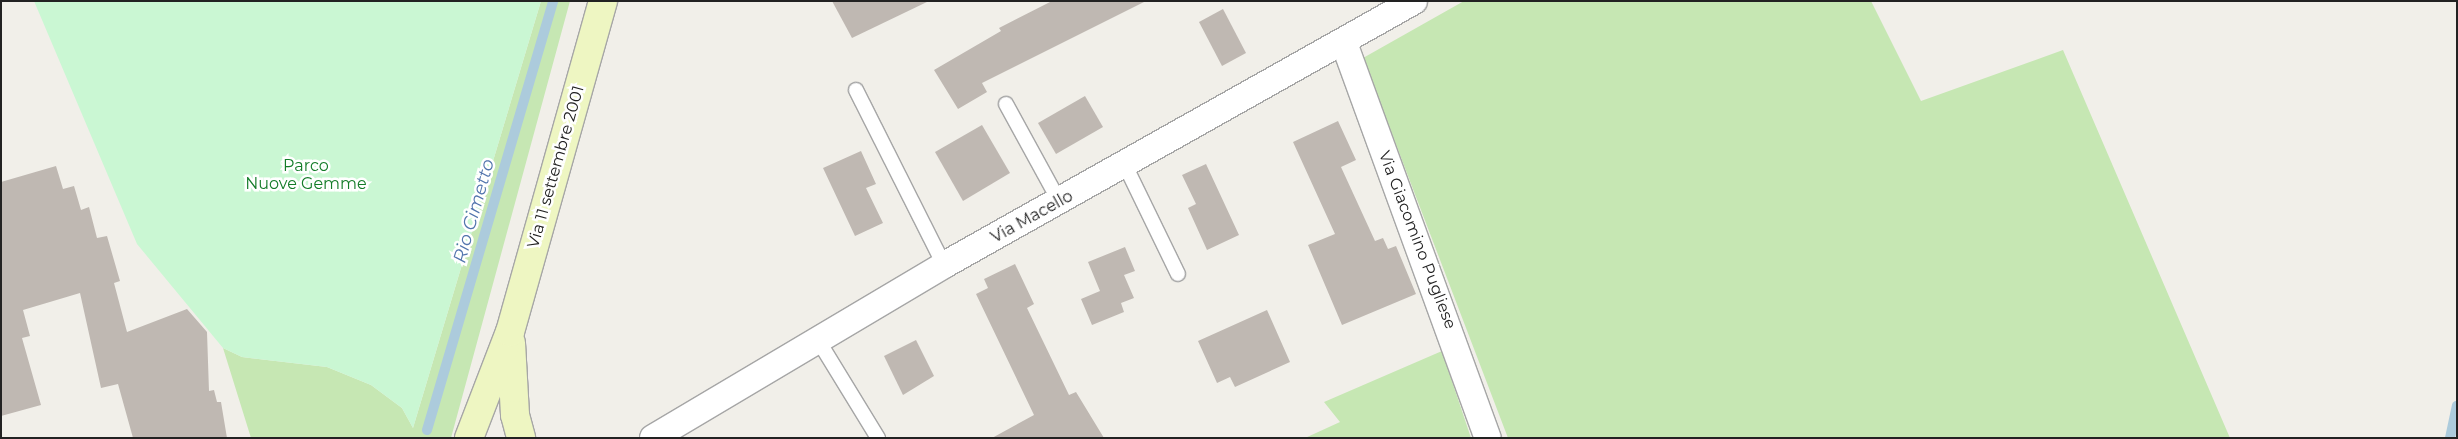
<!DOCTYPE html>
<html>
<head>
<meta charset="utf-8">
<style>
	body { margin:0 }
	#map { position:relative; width:2458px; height:439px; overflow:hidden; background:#f1efe9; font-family:Montserrat,sans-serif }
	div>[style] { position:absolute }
	.grass>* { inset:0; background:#c6e7b3 }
	.park>* { inset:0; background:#caf7d3 }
	.stream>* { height:10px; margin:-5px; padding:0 5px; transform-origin:5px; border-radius:5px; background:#accbdc }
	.building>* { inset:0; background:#bfb8b2 }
	.roads { filter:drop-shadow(1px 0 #a6a6a6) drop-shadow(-1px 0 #a6a6a6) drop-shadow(0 1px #a6a6a6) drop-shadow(0 -1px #a6a6a6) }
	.service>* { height:14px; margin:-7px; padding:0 7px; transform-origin:7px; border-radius:7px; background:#fff }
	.minor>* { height:26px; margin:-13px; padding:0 13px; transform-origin:13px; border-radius:13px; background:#fff }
	.secondary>* { height:28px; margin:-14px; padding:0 14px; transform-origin:14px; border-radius:14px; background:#eef6c2 }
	span { translate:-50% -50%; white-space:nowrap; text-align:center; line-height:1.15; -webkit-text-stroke:5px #fff; paint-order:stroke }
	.park-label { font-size:16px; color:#137c28 }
	.street-label { font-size:16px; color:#222 }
	.water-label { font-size:18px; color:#5275ad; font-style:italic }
	.frame { position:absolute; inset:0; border:2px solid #222; pointer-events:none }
</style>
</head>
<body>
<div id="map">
	<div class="grass">
		<i style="clip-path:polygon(541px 1px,570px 1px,451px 438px,251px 438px,223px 348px,242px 357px,327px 367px,371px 385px,402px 408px,413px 428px)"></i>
		<i style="clip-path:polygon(1464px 1px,1871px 1px,1921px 101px,2063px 50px,2230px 438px,1508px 438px,1363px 58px)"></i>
		<i style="clip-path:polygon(1442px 351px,1471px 438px,1305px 438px,1340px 422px,1324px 402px)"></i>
	</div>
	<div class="park">
		<i style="clip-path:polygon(34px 1px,541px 1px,413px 428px,402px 408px,371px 385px,327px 367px,242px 357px,223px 348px,137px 244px)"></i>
	</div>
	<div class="stream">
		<i style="left:427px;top:430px;width:447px;rotate:-73.6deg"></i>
		<i style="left:2450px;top:438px;width:33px;rotate:-78deg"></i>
	</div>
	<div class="building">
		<i style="clip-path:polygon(832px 1px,929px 1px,852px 38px)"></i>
		<i style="clip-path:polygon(1052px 1px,1146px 1px,982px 83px,987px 92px,958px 109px,934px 70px,1001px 31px,999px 28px)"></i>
		<i style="clip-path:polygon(1223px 9px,1246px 53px,1222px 66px,1199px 22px)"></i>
		<i style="clip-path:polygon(1085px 96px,1103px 127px,1056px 154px,1038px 123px)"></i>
		<i style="clip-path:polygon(1338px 121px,1356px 160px,1341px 167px,1375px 241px,1383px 238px,1388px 249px,1396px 246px,1416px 294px,1342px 325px,1308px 245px,1335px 234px,1293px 142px)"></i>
		<i style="clip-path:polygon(982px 125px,1010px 173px,963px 201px,935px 152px)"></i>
		<i style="clip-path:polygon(861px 151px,876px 184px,866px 188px,883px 223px,855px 236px,823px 168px)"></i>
		<i style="clip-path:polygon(1206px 164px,1239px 235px,1207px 250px,1188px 208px,1196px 204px,1182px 175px)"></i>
		<i style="clip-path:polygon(56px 166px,63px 189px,74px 186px,81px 210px,89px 207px,97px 238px,107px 236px,120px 281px,114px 283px,127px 332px,187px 309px,207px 332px,209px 391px,214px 390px,217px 402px,221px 402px,227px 438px,133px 438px,118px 384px,101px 388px,80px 293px,23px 310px,30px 336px,22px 338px,41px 405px,1px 416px,1px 182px)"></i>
		<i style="clip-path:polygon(1125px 247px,1135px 271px,1124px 275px,1134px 298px,1121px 303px,1124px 312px,1092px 325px,1081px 299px,1100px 291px,1088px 262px)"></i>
		<i style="clip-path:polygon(1015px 264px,1034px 304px,1027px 308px,1069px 395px,1076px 392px,1104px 438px,992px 438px,1034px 415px,976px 294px,988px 288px,984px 279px)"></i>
		<i style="clip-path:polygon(1267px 310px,1290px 362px,1235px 387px,1230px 377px,1217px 383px,1198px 341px)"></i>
		<i style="clip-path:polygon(916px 340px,934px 376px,903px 395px,884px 356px)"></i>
	</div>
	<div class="roads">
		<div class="service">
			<i style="left:856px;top:90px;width:196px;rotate:63.3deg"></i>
			<i style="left:1006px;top:104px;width:111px;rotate:61.3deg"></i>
			<i style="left:1125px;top:165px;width:121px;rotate:64.1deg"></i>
			<i style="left:818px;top:340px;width:115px;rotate:58.5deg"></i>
		</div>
		<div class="minor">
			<i style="left:1344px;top:43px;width:420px;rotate:70deg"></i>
			<i style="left:653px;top:438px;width:339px;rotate:-30.7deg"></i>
			<i style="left:944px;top:265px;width:539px;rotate:-29.32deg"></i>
		</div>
		<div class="secondary">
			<i style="left:511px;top:343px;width:72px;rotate:86.8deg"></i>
			<i style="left:515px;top:415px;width:24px;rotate:75deg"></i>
			<i style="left:469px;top:438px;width:114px;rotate:-68.9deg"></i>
			<i style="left:510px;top:332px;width:344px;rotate:-74.3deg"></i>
		</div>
	</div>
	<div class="park-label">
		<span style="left:306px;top:175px">Parco<br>Nuove Gemme</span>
	</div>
	<div class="street-label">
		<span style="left:556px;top:167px;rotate:-74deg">Via 11 settembre 2001</span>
		<span style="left:1032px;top:217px;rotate:-29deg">Via Macello</span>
		<span style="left:1417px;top:240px;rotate:69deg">Via Giacomino Pugliese</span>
	</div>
	<div class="water-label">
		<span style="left:474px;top:211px;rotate:-74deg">Rio Cimetto</span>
	</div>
	<div class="frame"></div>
</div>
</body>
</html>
